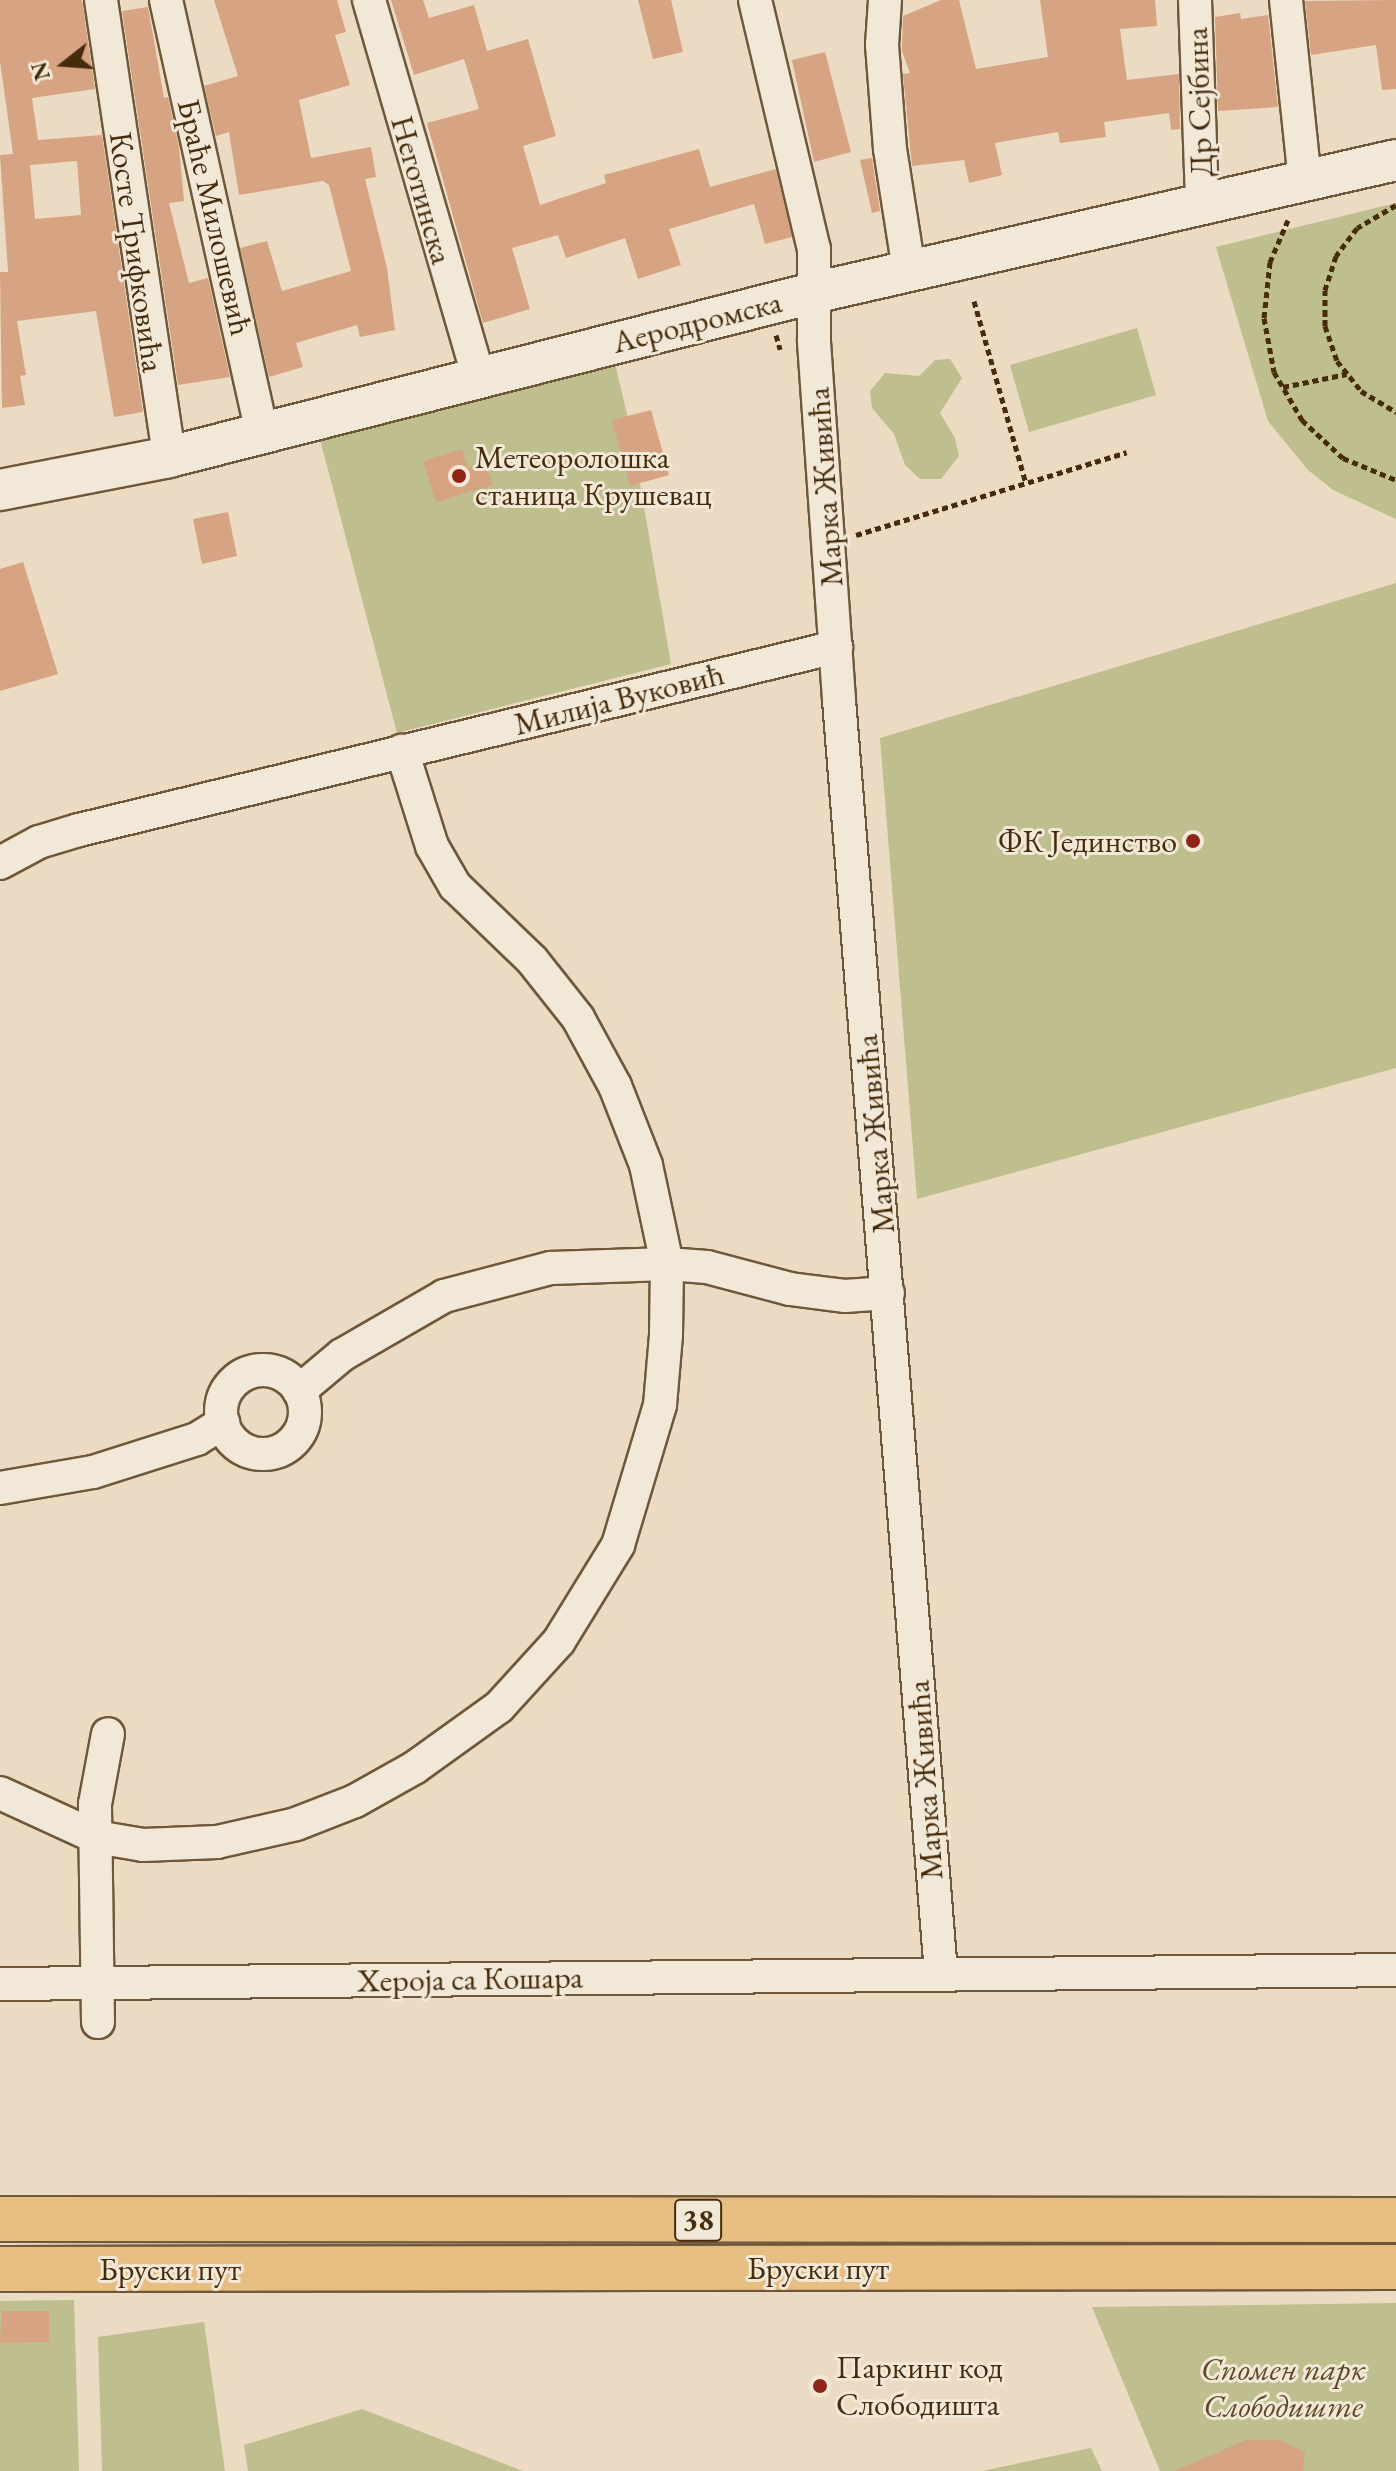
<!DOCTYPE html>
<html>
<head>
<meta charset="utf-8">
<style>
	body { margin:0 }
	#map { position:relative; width:1396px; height:2471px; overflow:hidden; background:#ebdbc2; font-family:"EB Garamond",serif }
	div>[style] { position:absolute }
	.green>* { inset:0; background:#bebe8e }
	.building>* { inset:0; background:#d6a482 }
	.path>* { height:5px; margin-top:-2.5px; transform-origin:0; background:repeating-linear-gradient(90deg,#462c0c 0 6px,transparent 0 10px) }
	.roads { filter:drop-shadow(2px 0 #6f583a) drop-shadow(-2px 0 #6f583a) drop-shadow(0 2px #6f583a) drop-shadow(0 -2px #6f583a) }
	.minor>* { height:32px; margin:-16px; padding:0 16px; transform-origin:16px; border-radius:16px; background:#f2e8d7 }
	.minor>.ring { margin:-16px; padding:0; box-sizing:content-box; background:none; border:32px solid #f2e8d7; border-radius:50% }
	.tertiary>* { height:40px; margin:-20px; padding:0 20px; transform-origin:20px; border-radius:20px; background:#f2e8d7 }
	.primary>* { height:44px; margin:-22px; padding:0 22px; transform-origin:22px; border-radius:22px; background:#e6be81 }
	.dots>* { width:22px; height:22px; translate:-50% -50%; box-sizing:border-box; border:4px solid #f2e8d7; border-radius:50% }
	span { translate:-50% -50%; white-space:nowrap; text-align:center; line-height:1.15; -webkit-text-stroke:6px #f2e8d7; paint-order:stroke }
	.shield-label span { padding:2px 6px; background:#f2e8d7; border:2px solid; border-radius:6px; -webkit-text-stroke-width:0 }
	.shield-label { font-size:30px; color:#462c0c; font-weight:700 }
	.street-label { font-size:32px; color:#462c0c }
	.poi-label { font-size:32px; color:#462c0c }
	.left { translate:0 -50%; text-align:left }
	.right { translate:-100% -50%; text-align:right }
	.park-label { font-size:32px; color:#5e4926; font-style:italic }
	.north { position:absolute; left:24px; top:24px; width:80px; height:80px; -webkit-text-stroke:6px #f2e8d7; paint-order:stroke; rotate:253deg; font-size:22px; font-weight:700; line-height:32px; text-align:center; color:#462c0c }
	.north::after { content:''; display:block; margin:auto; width:28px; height:36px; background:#462c0c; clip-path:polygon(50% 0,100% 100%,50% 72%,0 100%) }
</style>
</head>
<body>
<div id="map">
	<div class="green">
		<i style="clip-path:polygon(1396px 203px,1396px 519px,1333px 490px,1308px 470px,1268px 421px,1216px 247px)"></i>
		<i style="clip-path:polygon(606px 326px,631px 431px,671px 664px,397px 733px,310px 401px)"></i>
		<i style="clip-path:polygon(1137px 328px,1156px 395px,1029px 432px,1010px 365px)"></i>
		<i style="clip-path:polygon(950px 359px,962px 378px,940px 413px,955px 438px,959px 456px,941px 479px,920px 479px,905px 465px,894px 434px,872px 408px,870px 391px,885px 373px,919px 376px,935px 360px)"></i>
		<i style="clip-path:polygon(1396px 583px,1396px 1068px,917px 1199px,880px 738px)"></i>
		<i style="clip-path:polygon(74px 2300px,79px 2471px,0 2471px,0 2301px)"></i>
		<i style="clip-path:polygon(1396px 2303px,1396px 2471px,1160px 2471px,1092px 2307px)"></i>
		<i style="clip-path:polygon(204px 2322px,225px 2471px,102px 2471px,98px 2337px)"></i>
		<i style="clip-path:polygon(362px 2409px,523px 2471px,248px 2471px,244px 2445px)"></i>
		<i style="clip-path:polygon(1091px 2448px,1102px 2471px,982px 2471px)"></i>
	</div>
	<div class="building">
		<i style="clip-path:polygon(evenodd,0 0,82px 0,95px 89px,32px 98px,38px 140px,102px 135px,143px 412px,114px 417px,96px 311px,17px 321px,26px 375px,20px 376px,25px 405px,2px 408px,0 272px,8px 272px,0 155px,13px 154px,0 61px,0 0,77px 161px,81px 215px,35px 219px,30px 165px,77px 161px)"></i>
		<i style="clip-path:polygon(214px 0,337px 0,346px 32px,335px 35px,350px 85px,299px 100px,311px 158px,371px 147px,376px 177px,365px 179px,387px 268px,395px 330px,360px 337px,357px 325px,296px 343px,303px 367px,269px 377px,240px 248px,267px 241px,282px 291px,351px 271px,329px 185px,323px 181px,239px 195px,229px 132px,216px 136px,204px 86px,238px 76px)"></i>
		<i style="clip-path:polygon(391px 0,423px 0,429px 18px,474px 5px,487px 51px,528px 39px,556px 136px,523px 146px,540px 205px,606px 183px,604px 175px,699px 149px,710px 187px,776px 169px,792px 237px,765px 244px,754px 204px,669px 229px,681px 265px,638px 279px,625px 238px,566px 258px,558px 235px,512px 248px,530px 309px,483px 323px,427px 123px,479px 109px,464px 59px,414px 75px)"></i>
		<i style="clip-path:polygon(638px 0,671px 0,683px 52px,653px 59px)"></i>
		<i style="clip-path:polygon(941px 0,959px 0,976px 69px,1048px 57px,1040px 0,1155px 0,1157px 26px,1120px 29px,1127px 80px,1179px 74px,1180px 129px,1171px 130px,1169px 113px,1104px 122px,1106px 137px,1060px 143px,1058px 132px,995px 143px,1002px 175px,969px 183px,964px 160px,912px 166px,903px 74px,910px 73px,902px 51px,903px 16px)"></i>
		<i style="clip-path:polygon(1396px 0,1396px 89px,1382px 90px,1376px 45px,1311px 55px,1305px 1px)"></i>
		<i style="clip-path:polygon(148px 7px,164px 98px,168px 97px,179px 147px,184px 201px,169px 203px,189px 283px,208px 278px,230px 377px,178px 385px,122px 11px)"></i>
		<i style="clip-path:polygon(1240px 13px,1241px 19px,1268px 15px,1278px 107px,1218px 111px,1215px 17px)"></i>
		<i style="clip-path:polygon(825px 52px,851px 152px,814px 162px,792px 60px)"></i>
		<i style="clip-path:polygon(872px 158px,880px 211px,872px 213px,860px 160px)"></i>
		<i style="clip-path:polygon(651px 410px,669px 475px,630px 486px,612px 420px)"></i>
		<i style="clip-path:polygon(462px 449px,468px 468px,486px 463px,493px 485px,436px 502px,423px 461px)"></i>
		<i style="clip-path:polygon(228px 512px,237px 556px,202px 564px,193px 519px)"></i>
		<i style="clip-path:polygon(23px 562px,58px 674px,0 691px,0 569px)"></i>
		<i style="clip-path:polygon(2px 2311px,49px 2311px,49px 2342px,0 2343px)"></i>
		<i style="clip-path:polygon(1246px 2440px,1280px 2440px,1305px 2452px,1303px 2471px,1174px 2471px)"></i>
	</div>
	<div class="path">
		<i style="left:1396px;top:205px;width:45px;rotate:149.5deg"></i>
		<i style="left:1357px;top:228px;width:35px;rotate:127deg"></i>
		<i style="left:1336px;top:256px;width:36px;rotate:108deg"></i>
		<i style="left:1325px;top:290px;width:36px;rotate:90deg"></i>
		<i style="left:1325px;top:326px;width:37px;rotate:71deg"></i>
		<i style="left:1337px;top:361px;width:38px;rotate:51deg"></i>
		<i style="left:1361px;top:391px;width:41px;rotate:31deg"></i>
		<i style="left:1288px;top:220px;width:46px;rotate:113.2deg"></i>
		<i style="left:1270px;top:262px;width:56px;rotate:96.1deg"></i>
		<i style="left:1264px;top:318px;width:55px;rotate:79.5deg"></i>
		<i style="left:1274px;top:372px;width:56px;rotate:59.7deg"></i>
		<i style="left:1302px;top:420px;width:56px;rotate:42.8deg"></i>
		<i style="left:1343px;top:458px;width:57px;rotate:22.5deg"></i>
		<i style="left:974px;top:301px;width:189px;rotate:74.1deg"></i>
		<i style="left:776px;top:335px;width:15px;rotate:74deg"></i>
		<i style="left:1283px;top:387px;width:65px;rotate:-11.5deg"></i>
		<i style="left:856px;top:535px;width:283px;rotate:-17deg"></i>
	</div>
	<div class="roads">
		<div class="minor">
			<i style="left:101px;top:0;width:462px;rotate:81.5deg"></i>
			<i style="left:166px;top:0;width:444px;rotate:77.5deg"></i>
			<i style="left:369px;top:0;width:394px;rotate:73.8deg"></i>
			<i style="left:755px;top:0;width:256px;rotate:76.7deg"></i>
			<i style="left:814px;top:249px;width:93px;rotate:90deg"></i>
			<i style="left:814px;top:342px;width:359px;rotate:86deg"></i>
			<i style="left:839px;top:700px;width:1278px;rotate:85.42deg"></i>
			<i style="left:885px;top:0;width:45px;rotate:93.8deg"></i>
			<i style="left:882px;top:45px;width:104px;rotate:85.6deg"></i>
			<i style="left:890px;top:149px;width:123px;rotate:81.1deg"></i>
			<i style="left:1195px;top:0;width:204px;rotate:88deg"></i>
			<i style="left:1286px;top:0;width:182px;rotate:84deg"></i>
			<i style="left:0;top:863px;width:44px;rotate:-28.3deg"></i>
			<i style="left:39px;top:842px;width:42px;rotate:-16.7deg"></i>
			<i style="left:79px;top:830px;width:779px;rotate:-13.59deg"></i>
			<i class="ring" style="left:221px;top:1370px;width:52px;height:52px"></i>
			<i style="left:299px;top:1391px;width:56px;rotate:-39.9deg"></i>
			<i style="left:342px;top:1355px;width:118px;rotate:-30deg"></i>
			<i style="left:444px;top:1296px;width:111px;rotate:-14.7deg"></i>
			<i style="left:551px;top:1268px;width:116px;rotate:-2deg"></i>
			<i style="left:667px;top:1264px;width:40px;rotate:4.3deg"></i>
			<i style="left:707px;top:1267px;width:86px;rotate:14.8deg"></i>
			<i style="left:790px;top:1289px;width:55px;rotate:7.3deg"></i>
			<i style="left:845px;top:1296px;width:43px;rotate:-4deg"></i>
			<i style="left:0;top:1488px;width:94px;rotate:-9.8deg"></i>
			<i style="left:93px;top:1472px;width:109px;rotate:-17.6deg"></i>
			<i style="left:197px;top:1439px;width:31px;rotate:-32deg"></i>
			<i style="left:0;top:1793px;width:106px;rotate:24.6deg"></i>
			<i style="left:96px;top:1837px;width:48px;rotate:9.7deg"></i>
			<i style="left:143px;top:1845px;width:74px;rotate:-2.3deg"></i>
			<i style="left:217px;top:1842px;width:81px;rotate:-12.8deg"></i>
			<i style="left:296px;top:1824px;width:63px;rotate:-21.3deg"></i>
			<i style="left:355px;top:1801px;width:68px;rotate:-29.2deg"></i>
			<i style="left:414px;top:1768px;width:105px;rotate:-35.7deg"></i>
			<i style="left:499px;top:1707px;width:89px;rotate:-47.7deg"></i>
			<i style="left:559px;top:1641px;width:113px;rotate:-58.4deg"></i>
			<i style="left:618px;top:1545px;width:146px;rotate:-73.3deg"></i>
			<i style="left:660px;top:1405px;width:70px;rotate:-85.1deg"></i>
			<i style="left:666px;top:1335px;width:71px;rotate:-89.2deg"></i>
			<i style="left:667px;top:1264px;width:101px;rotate:-102deg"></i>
			<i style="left:646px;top:1165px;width:85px;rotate:-111.4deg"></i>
			<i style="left:615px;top:1086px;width:77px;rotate:-118.6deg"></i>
			<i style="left:578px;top:1018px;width:74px;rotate:-128.4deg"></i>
			<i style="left:532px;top:960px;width:107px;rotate:-136.1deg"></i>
			<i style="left:455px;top:886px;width:46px;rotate:-119.9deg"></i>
			<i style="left:432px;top:846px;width:100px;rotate:-107.5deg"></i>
			<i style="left:0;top:1984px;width:1396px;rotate:-0.57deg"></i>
			<i style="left:98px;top:2022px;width:218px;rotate:-90.8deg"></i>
			<i style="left:95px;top:1804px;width:71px;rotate:-79.5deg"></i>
		</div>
		<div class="tertiary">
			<i style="left:0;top:490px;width:172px;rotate:-11deg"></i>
			<i style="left:169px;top:457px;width:665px;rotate:-14.29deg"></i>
			<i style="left:813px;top:293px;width:598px;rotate:-12.85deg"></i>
		</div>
		<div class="primary">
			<i style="left:0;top:2219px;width:1396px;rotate:0.04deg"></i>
			<i style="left:0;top:2269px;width:1396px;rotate:-0.08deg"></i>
		</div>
	</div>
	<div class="dots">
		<i style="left:459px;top:476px;background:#8f2418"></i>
		<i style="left:1193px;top:841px;background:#8f2418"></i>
		<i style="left:820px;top:2386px;background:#8f2418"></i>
	</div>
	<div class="shield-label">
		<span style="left:698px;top:2220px">38</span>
	</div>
	<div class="street-label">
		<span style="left:1199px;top:102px;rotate:-92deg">Др Сејбина</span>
		<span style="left:422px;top:190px;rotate:74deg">Неготинска</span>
		<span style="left:215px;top:217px;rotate:77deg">Браће Милошевић</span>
		<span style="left:137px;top:252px;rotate:82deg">Косте Трифковића</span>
		<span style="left:697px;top:322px;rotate:-14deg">Аеродромска</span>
		<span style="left:825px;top:487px;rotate:-94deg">Марка Живића</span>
		<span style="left:619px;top:699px;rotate:-14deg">Милија Вуковић</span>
		<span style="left:875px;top:1134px;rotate:-95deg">Марка Живића</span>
		<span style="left:925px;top:1780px;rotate:-94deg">Марка Живића</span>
		<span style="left:470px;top:1979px;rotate:-1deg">Хероја са Кошара</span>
		<span style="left:818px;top:2268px">Бруски пут</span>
		<span style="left:170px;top:2269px">Бруски пут</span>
	</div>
	<div class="poi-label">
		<span class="left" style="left:475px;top:476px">Метеоролошка<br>станица Крушевац</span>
		<span class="right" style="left:1177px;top:841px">ФК Јединство</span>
		<span class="left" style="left:836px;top:2386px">Паркинг код<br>Слободишта</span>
	</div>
	<div class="park-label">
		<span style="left:1283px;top:2388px">Спомен парк<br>Слободиште</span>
	</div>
	<div class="north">N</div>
</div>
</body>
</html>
